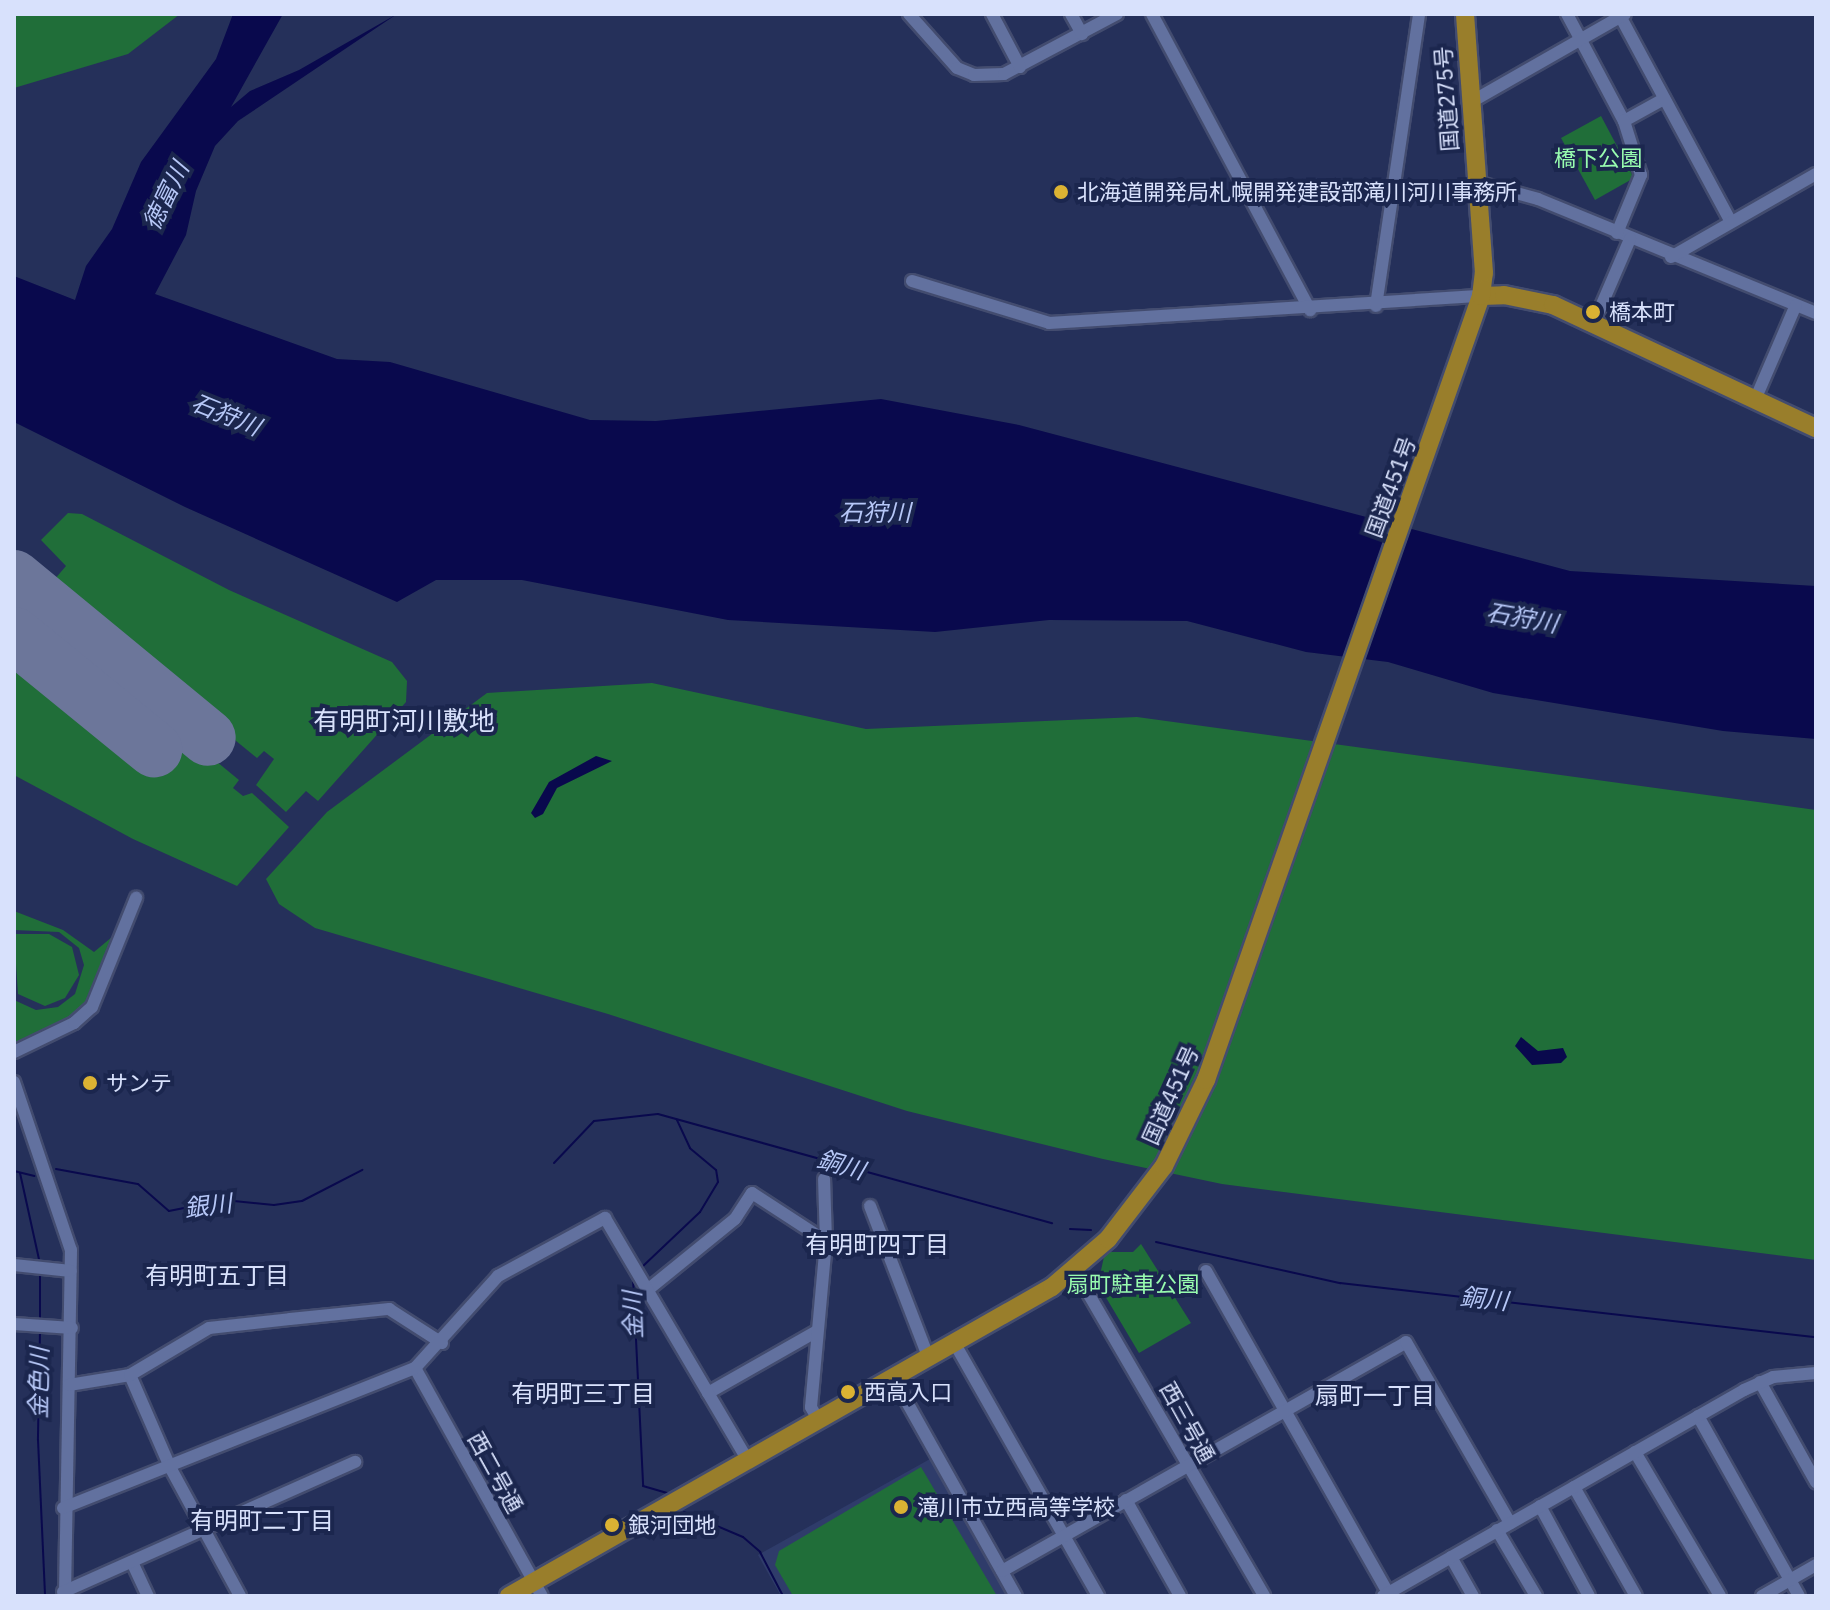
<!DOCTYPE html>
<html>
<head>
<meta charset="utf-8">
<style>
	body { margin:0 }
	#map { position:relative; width:1830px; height:1610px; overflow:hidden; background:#25305a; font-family:"IBM Plex Sans","Noto Sans JP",sans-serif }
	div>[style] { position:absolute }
	.built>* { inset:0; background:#2f3c6a }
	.green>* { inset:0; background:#206e39 }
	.water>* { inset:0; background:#09094d }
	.stream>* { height:2px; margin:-1px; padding:0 1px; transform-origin:1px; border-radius:1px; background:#09094d }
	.runway>* { height:56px; margin:-28px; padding:0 28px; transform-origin:28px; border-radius:28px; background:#6c769a }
	.roads { filter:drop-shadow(2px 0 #434c6f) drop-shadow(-2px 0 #434c6f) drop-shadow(0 2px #434c6f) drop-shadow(0 -2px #434c6f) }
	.minor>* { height:12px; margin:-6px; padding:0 6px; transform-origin:6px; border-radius:6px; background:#62719f }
	.highway>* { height:18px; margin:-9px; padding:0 9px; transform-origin:9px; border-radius:9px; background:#997e2b }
	.dots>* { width:22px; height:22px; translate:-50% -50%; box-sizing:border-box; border:4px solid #1b264e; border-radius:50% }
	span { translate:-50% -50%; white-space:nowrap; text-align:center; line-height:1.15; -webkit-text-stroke:8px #1b264e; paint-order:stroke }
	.street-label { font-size:22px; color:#d8e1fc }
	.park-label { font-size:22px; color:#98fcaf }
	.poi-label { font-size:22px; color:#d8e1fc }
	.left { translate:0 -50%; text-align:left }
	.water-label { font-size:24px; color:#b6c7f7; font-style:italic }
	.neighbourhood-label { font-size:24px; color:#d8e1fc }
	.quarter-label { font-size:26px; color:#d8e1fc }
	.frame { position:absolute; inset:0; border:16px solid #d8e1fc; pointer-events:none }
</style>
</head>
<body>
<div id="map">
	<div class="built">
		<i style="clip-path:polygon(930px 1459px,1007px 1596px,781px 1596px,758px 1555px)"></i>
	</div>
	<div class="green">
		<i style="clip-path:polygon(14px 14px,180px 14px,128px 54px,14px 88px)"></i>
		<i style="clip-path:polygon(1601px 116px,1634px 178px,1595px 200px,1561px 138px)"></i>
		<i style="clip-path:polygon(68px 513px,82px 514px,229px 590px,392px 662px,407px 681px,406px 702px,318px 801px,306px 791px,286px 812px,256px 785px,274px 759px,264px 751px,257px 758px,48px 587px,66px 566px,41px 540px)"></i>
		<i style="clip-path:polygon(46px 590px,223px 735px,224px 749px,210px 751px,33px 606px)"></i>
		<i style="clip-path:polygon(14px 602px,27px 612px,31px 609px,239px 780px,233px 788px,243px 796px,252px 793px,289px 827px,237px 886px,133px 839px,14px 775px)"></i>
		<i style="clip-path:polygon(652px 683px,866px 729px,1137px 717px,1816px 810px,1816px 1260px,1222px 1184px,1103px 1159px,907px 1111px,608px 1014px,315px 928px,279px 904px,266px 879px,327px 812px,487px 693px)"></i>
		<i style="clip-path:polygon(14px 911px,63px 930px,94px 952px,118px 932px,95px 995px,73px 1019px,14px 1048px,14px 1000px,36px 1010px,58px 1007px,75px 994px,84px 965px,79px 948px,59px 932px,14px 930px)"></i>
		<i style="clip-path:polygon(14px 934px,49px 934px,72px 947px,79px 975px,65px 998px,45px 1006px,18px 994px)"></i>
		<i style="clip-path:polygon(1141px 1244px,1191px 1323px,1139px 1353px,1098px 1284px,1105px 1252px,1133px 1252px)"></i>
		<i style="clip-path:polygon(921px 1467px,997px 1596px,793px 1596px,775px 1565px,779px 1551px)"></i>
	</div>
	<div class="water">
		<i style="clip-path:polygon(233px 14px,283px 14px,231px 107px,250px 91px,299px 70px,397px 14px,238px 121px,215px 146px,196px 191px,186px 235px,155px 294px,337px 359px,390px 362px,590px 420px,656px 421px,881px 399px,1019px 425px,1570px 571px,1816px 586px,1816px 739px,1723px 731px,1493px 693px,1388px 662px,1306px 652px,1187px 621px,1049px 620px,935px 632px,728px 620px,522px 580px,436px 580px,397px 602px,185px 507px,14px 422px,14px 276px,75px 300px,86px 266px,112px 229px,141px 162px,216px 59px)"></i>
		<i style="clip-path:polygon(596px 756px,612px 761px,557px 788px,543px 814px,535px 818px,531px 813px,549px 782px)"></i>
		<i style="clip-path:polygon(1521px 1037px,1538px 1051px,1563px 1048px,1567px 1057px,1561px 1063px,1532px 1065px,1515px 1046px)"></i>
	</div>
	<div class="stream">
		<i style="left:554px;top:1163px;width:58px;rotate:-46.4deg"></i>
		<i style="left:594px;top:1121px;width:64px;rotate:-6.2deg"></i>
		<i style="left:658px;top:1114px;width:409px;rotate:15.5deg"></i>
		<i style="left:56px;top:1169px;width:83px;rotate:10.4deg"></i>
		<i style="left:138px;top:1184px;width:41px;rotate:41.1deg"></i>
		<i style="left:169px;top:1211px;width:56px;rotate:-11.3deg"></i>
		<i style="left:224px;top:1200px;width:50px;rotate:5.7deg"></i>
		<i style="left:274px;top:1205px;width:28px;rotate:-8deg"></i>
		<i style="left:302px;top:1201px;width:68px;rotate:-27.3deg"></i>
		<i style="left:14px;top:1171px;width:21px;rotate:14deg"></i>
		<i style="left:20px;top:1173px;width:93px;rotate:77.6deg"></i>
		<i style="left:1070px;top:1229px;width:21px;rotate:3deg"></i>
		<i style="left:1156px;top:1242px;width:189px;rotate:12.6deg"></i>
		<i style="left:1340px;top:1283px;width:479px;rotate:6.5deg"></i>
		<i style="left:642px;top:1267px;width:80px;rotate:-43.5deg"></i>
		<i style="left:700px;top:1212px;width:35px;rotate:-59deg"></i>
		<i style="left:718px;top:1182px;width:12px;rotate:-99deg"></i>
		<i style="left:716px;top:1170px;width:34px;rotate:-140deg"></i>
		<i style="left:690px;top:1148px;width:31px;rotate:-115deg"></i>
		<i style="left:633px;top:1278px;width:208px;rotate:87.2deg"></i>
		<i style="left:643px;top:1486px;width:26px;rotate:16deg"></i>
		<i style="left:40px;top:1320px;width:45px;rotate:-90deg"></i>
		<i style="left:40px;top:1331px;width:109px;rotate:91.1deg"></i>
		<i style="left:38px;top:1440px;width:156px;rotate:87.4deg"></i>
		<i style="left:684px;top:1512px;width:64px;rotate:23deg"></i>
		<i style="left:743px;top:1537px;width:23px;rotate:41deg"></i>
		<i style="left:760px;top:1552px;width:50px;rotate:62.4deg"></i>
	</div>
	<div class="runway">
		<i style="left:14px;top:578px;width:251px;rotate:39.5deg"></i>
		<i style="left:14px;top:635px;width:181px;rotate:39.2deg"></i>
	</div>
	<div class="roads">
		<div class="minor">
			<i style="left:909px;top:14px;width:72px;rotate:48.4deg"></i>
			<i style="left:957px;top:68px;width:18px;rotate:22deg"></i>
			<i style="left:974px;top:75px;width:30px;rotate:-2deg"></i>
			<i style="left:1004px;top:74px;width:128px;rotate:-28deg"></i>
			<i style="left:992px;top:14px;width:60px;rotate:62.2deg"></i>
			<i style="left:1071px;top:14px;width:23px;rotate:61deg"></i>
			<i style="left:1152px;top:14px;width:336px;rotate:61.9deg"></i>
			<i style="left:1567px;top:14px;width:121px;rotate:62deg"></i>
			<i style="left:1624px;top:121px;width:46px;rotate:-28.8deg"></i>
			<i style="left:1619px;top:14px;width:236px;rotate:61.7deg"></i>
			<i style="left:1471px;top:102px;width:177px;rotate:-29.7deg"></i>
			<i style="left:1476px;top:182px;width:64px;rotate:15.3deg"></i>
			<i style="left:1538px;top:199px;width:300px;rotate:22.3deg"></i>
			<i style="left:1617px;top:233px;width:63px;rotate:-67.5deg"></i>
			<i style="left:1641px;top:175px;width:57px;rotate:-107.5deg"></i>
			<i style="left:1671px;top:257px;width:167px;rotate:-29.8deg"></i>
			<i style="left:912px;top:281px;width:143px;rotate:17deg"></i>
			<i style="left:1049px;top:323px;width:433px;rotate:-3.6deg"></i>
			<i style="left:1376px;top:306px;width:295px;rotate:-81.6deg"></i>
			<i style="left:1593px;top:325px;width:94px;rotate:-66.7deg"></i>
			<i style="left:1755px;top:400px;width:103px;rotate:-66.7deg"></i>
			<i style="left:14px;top:1052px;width:67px;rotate:-25.8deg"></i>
			<i style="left:74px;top:1023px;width:24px;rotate:-42deg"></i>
			<i style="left:92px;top:1007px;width:118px;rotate:-68deg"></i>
			<i style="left:14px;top:1082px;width:177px;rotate:71.3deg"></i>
			<i style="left:71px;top:1250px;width:346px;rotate:91deg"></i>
			<i style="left:870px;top:1206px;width:164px;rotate:68.9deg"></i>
			<i style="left:14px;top:1265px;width:57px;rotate:6deg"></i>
			<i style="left:1074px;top:1269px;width:378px;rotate:59.8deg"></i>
			<i style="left:1206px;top:1271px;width:373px;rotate:60.5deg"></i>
			<i style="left:650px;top:1288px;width:109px;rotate:-39.1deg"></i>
			<i style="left:735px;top:1219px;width:31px;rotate:-57deg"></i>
			<i style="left:752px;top:1193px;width:88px;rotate:33deg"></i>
			<i style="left:14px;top:1324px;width:58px;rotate:3.9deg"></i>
			<i style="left:955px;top:1344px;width:290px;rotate:60.4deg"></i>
			<i style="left:415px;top:1368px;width:261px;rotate:60.9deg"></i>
			<i style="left:130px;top:1375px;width:100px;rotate:66.5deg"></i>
			<i style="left:170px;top:1467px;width:147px;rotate:61.5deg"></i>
			<i style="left:894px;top:1379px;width:249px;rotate:60.7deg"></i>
			<i style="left:1760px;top:1382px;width:115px;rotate:60.8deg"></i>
			<i style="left:69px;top:1385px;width:62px;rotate:-9.3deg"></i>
			<i style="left:130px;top:1375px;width:92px;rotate:-30.7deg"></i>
			<i style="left:209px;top:1328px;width:81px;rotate:-6.3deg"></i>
			<i style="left:290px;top:1319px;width:100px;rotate:-5.8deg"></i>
			<i style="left:389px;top:1309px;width:63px;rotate:32.7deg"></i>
			<i style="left:708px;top:1393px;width:125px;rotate:-29.6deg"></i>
			<i style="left:1698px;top:1416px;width:206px;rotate:60.7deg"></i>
			<i style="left:819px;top:1421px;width:16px;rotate:-120deg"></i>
			<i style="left:811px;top:1407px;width:167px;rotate:-84.8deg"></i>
			<i style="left:826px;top:1241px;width:62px;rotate:-91.8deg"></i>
			<i style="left:1635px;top:1452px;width:167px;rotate:59.4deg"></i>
			<i style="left:1574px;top:1487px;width:125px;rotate:60.4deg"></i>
			<i style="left:1126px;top:1500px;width:110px;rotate:60.6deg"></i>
			<i style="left:1540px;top:1506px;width:102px;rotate:61.4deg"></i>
			<i style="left:63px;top:1508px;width:379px;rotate:-21.7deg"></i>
			<i style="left:415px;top:1368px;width:124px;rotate:-47.9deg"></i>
			<i style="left:498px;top:1276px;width:122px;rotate:-28.5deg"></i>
			<i style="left:605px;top:1218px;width:282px;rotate:59.5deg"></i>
			<i style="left:1497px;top:1530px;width:77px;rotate:59.4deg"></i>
			<i style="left:1451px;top:1557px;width:45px;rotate:60.6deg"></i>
			<i style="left:132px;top:1562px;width:38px;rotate:65deg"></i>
			<i style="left:1002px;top:1571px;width:464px;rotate:-29.5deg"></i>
			<i style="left:1406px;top:1342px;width:209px;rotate:60.1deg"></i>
			<i style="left:63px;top:1592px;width:320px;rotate:-24deg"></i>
			<i style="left:1383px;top:1596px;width:416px;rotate:-29.7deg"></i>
			<i style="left:1744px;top:1390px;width:32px;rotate:-24deg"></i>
			<i style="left:1773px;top:1377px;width:43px;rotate:-5.3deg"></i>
			<i style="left:1762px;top:1596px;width:62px;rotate:-29.9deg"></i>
		</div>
		<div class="highway">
			<i style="left:1481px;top:296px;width:23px;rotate:-2deg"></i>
			<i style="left:1504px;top:295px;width:50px;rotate:11.5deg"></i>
			<i style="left:1553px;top:305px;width:290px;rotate:25.1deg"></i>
			<i style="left:509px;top:1596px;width:625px;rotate:-29.64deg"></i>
			<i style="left:1052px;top:1287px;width:74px;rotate:-40.6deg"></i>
			<i style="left:1108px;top:1239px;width:92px;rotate:-52.5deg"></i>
			<i style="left:1164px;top:1166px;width:96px;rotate:-64deg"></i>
			<i style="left:1206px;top:1080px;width:831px;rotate:-70.67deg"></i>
			<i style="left:1481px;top:296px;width:23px;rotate:-83deg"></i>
			<i style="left:1484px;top:273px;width:260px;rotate:-94.2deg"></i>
		</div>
	</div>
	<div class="dots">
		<i style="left:1061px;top:192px;background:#dbb233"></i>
		<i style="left:1593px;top:312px;background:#dbb233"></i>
		<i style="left:90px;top:1083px;background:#dbb233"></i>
		<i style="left:848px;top:1392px;background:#dbb233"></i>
		<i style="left:901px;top:1507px;background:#dbb233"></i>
		<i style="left:612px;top:1525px;background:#dbb233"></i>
	</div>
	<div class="street-label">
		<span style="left:1446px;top:99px;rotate:-94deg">国道275号</span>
		<span style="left:1390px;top:487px;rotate:-70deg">国道451号</span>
		<span style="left:1170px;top:1095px;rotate:-66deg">国道451号</span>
		<span style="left:1188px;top:1422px;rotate:61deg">西三号通</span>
		<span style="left:496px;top:1472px;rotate:61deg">西二号通</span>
	</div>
	<div class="park-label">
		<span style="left:1598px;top:158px">橋下公園</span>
		<span style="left:1133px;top:1284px">扇町駐車公園</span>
	</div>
	<div class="poi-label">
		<span class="left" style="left:1077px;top:192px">北海道開発局札幌開発建設部滝川河川事務所</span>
		<span class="left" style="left:1609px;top:312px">橋本町</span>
		<span class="left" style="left:106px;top:1083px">サンテ</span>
		<span class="left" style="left:864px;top:1392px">西高入口</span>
		<span class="left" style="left:917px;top:1507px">滝川市立西高等学校</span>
		<span class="left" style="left:628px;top:1525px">銀河団地</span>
	</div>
	<div class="water-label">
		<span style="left:166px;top:196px;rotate:-64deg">徳富川</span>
		<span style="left:226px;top:415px;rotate:22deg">石狩川</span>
		<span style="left:875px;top:513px">石狩川</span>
		<span style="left:1522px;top:618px;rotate:10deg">石狩川</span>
		<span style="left:841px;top:1165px;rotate:16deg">銅川</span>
		<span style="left:208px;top:1206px;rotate:-7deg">銀川</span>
		<span style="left:1484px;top:1299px;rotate:6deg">銅川</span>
		<span style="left:633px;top:1315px;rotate:-92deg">金川</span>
		<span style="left:39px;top:1383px;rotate:-89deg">金色川</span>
	</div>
	<div class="neighbourhood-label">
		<span style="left:877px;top:1245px">有明町四丁目</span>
		<span style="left:217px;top:1276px">有明町五丁目</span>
		<span style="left:583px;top:1394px">有明町三丁目</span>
		<span style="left:1375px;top:1396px">扇町一丁目</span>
		<span style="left:262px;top:1521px">有明町二丁目</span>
	</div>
	<div class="quarter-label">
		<span style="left:404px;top:721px">有明町河川敷地</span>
	</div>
	<div class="frame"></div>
</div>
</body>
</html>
